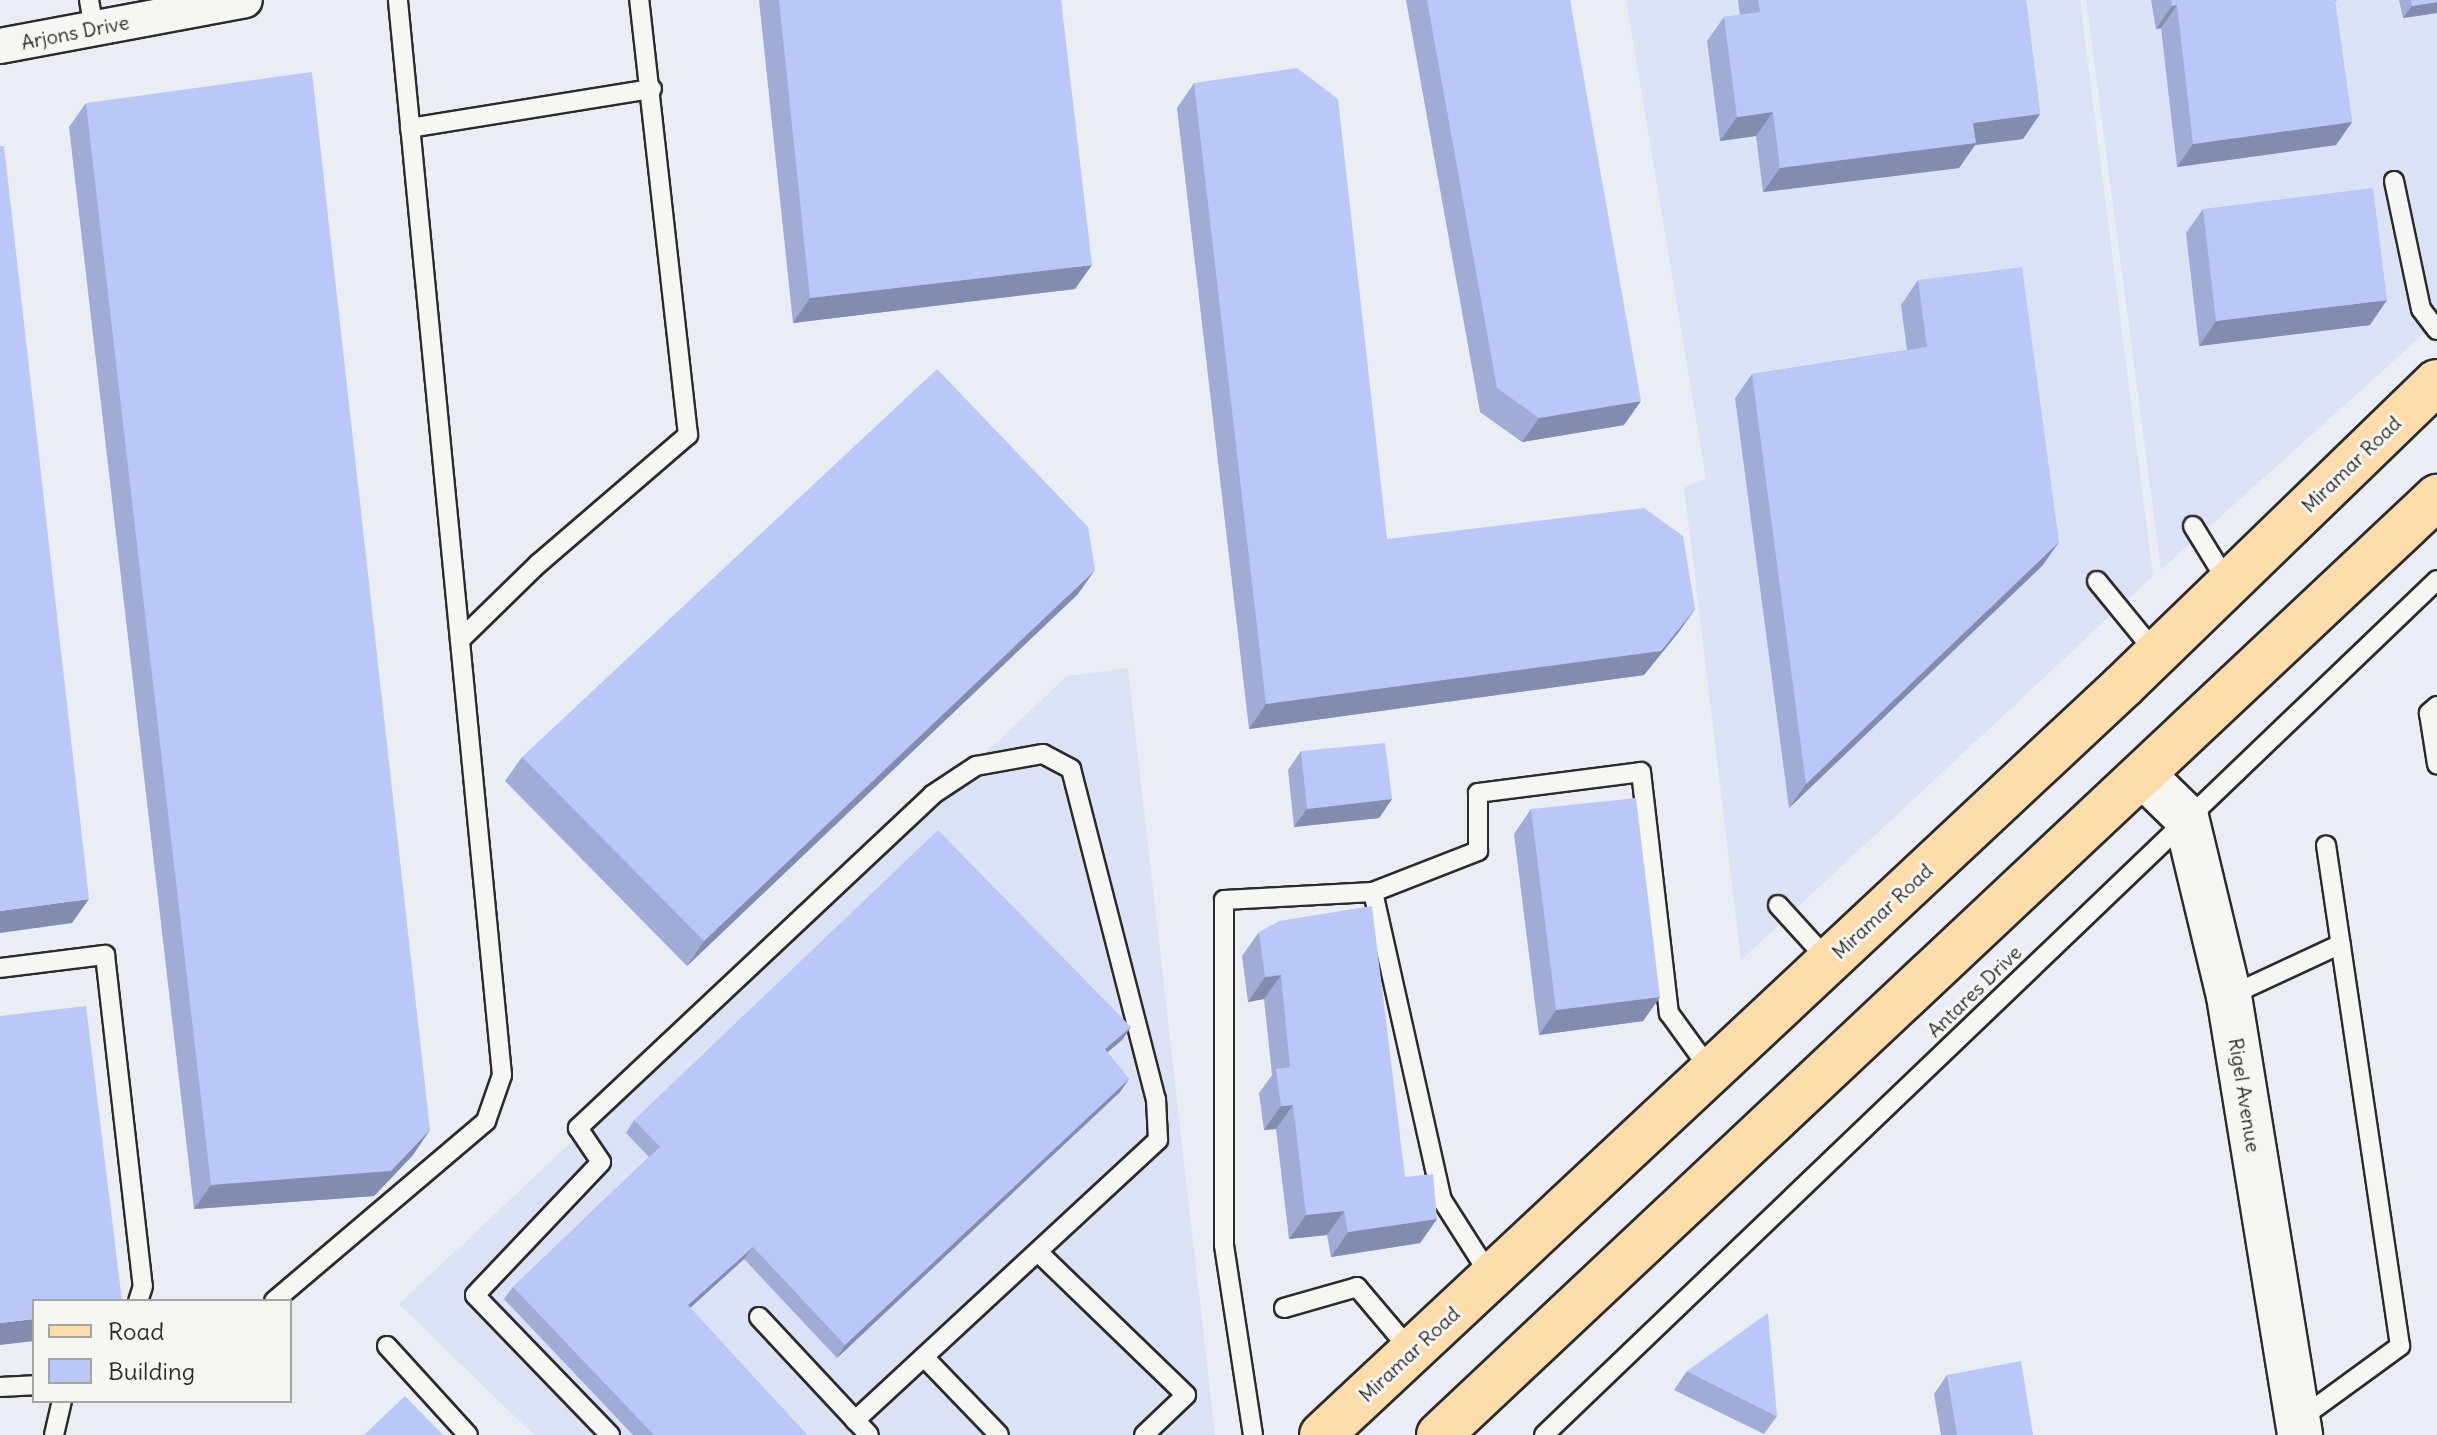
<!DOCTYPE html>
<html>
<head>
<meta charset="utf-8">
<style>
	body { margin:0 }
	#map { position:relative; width:2437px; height:1435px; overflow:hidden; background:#eaedf3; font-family:Delius,sans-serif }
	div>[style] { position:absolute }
	.built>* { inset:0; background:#dce2f5 }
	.roads { filter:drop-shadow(2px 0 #2b2b2b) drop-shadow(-2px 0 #2b2b2b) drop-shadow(0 2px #2b2b2b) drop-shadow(0 -2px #2b2b2b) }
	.lane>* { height:18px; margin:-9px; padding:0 9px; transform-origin:9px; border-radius:9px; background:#f6f6f2 }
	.street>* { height:34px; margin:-17px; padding:0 17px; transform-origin:17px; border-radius:17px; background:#f6f6f2 }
	.secondary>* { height:44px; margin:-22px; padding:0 22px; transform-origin:22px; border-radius:22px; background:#f6f6f2 }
	.primary>* { height:44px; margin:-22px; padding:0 22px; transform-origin:22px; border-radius:22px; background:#fddcac }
	.wall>* { inset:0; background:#a0acd6 }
	.shaded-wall>* { inset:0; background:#828cae }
	.building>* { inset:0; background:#bac8f9 }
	span { translate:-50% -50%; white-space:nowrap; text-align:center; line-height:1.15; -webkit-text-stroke:6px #f6f6f2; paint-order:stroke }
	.street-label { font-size:20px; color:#2b2b2b }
	.legend { position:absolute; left:32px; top:1299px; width:260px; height:104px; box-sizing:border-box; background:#f6f6f2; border:2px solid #a5a5a2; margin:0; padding:10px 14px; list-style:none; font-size:24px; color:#2b2b2b }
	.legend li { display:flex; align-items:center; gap:16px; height:40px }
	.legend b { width:40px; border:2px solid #a5a5a2 }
</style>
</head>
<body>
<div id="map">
	<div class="built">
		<i style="clip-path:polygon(1626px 0,2080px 0,2153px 576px,1741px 960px,1684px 486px,1706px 479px)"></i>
		<i style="clip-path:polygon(2086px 0,2437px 0,2437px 322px,2161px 570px)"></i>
		<i style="clip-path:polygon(1128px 668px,1215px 1435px,534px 1435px,399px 1304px,1067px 676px)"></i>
	</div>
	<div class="roads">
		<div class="lane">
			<i style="left:89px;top:0;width:28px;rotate:80deg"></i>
			<i style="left:410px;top:128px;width:245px;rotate:-9.2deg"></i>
			<i style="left:2394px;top:181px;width:131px;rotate:78.1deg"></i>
			<i style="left:2421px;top:309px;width:26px;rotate:53deg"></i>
			<i style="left:2193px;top:526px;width:67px;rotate:58.4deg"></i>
			<i style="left:2097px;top:581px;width:93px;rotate:50.7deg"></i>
			<i style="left:460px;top:640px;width:109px;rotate:-44.3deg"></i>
			<i style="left:538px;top:564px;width:198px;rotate:-40.7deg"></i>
			<i style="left:688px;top:435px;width:438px;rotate:-96.4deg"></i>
			<i style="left:2437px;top:706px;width:11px;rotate:139deg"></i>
			<i style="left:2429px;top:713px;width:52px;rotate:81.1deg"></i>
			<i style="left:1373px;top:892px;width:113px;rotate:-21.3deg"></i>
			<i style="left:1478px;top:851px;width:58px;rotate:-90deg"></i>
			<i style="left:1478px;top:793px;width:164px;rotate:-7.3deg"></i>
			<i style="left:1641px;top:772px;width:243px;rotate:83.4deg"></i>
			<i style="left:1669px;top:1013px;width:72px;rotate:54.1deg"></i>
			<i style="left:1778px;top:905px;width:76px;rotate:47.7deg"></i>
			<i style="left:0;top:968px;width:106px;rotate:-7.1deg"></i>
			<i style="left:105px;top:955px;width:333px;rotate:83.5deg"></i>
			<i style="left:143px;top:1286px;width:16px;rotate:108deg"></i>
			<i style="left:2229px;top:996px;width:123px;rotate:-24.9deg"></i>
			<i style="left:1039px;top:1253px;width:204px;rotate:44deg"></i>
			<i style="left:1186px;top:1395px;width:58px;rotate:136.4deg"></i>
			<i style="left:274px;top:1301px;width:278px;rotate:-40.3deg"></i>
			<i style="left:486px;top:1121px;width:49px;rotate:-70.8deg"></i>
			<i style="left:502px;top:1075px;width:1080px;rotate:-95.53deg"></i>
			<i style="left:1284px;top:1308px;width:76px;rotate:-16deg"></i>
			<i style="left:1357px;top:1287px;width:84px;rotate:49.8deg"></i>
			<i style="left:759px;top:1317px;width:161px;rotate:47deg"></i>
			<i style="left:387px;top:1346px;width:120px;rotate:47.7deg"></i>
			<i style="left:924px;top:1357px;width:108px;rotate:46.1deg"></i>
			<i style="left:0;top:1387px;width:34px;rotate:-3deg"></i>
			<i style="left:2300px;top:1419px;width:124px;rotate:-36.1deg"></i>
			<i style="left:2400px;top:1346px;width:506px;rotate:-98.4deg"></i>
			<i style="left:54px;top:1435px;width:35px;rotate:-77deg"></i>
			<i style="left:610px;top:1435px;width:194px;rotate:-134deg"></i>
			<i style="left:475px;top:1295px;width:183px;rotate:-46.5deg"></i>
			<i style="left:601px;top:1162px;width:41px;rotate:-124.1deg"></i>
			<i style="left:578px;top:1128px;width:486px;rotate:-43.2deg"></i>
			<i style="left:932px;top:795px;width:53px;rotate:-33.4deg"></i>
			<i style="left:976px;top:766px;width:68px;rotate:-10.2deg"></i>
			<i style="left:1043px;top:754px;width:32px;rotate:28deg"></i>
			<i style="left:1071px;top:769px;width:341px;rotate:75.6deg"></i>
			<i style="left:1156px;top:1099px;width:41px;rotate:87.2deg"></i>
			<i style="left:1158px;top:1140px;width:413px;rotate:137.2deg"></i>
			<i style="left:1253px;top:1435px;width:192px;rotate:-98.7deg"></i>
			<i style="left:1224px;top:1245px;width:345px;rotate:-90deg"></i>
			<i style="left:1224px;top:900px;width:149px;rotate:-3.1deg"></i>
			<i style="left:1373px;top:892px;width:316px;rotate:77.4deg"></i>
			<i style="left:1442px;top:1200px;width:91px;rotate:57.5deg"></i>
			<i style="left:1544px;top:1435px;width:1236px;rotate:-43.75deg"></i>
		</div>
		<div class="street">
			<i style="left:0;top:46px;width:249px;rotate:-10.6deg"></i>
		</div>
		<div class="secondary">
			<i style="left:2143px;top:775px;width:60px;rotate:44.3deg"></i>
			<i style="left:2186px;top:817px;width:184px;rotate:76.5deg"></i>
			<i style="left:2229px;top:996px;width:445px;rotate:80.8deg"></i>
		</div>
		<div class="primary">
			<i style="left:1322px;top:1435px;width:1097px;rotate:-43.08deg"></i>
			<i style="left:2123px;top:686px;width:437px;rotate:-44.1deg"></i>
			<i style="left:1439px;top:1435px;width:1370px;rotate:-43.22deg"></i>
		</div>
	</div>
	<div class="wall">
		<i style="clip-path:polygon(759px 0,1061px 0,1075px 289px,793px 323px)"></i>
		<i style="clip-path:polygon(1406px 0,1570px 0,1624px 425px,1522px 442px,1480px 412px)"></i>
		<i style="clip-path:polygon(1738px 0,2026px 0,2040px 114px,2023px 139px,1975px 145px,1959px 168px,1763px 192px,1756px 136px,1720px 141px,1707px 41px,1724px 17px,1740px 15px)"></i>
		<i style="clip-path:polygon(2151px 0,2337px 0,2335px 2px,2352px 122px,2336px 145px,2177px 167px,2161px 28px,2156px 29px)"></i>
		<i style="clip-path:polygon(2399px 0,2437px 0,2437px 13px,2403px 18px)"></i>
		<i style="clip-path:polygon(1194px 83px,1387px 539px,1695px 609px,1678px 633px,1644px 675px,1249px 729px,1177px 108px)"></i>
		<i style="clip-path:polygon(86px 103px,413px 1155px,374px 1196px,194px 1209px,69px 127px)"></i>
		<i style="clip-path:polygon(2203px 209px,2370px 325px,2199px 346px,2186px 233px)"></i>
		<i style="clip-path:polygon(1918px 280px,2059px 542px,2042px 566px,1789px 808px,1735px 398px,1752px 374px,1907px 350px,1901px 305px)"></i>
		<i style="clip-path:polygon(1078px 594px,687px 966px,505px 781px,522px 757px)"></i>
		<i style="clip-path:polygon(1301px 751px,1392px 799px,1379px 818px,1294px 827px,1288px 770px)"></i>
		<i style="clip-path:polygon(1531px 809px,1660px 997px,1643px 1021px,1539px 1035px,1514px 834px)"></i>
		<i style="clip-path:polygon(1259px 932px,1405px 1177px,1437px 1219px,1420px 1243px,1331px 1257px,1327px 1235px,1289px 1239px,1276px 1129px,1264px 1130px,1259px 1093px,1272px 1075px,1264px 999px,1248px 1002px,1242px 956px)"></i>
		<i style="clip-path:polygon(1131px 1027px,1122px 1040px,1107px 1052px,1129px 1079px,1120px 1092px,837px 1358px,744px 1259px,690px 1308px,807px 1435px,633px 1435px,504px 1299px,513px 1287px,649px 1157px,626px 1133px,634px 1120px)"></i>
		<i style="clip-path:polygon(1687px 1371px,1777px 1416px,1764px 1434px,1674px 1390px)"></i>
		<i style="clip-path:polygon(1947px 1375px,2033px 1435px,1941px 1435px,1934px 1394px)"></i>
	</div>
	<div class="shaded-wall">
		<i style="clip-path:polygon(2437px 2px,2437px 13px,2403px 18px,2412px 6px)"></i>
		<i style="clip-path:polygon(2177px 5px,2161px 28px,2156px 29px,2172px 6px)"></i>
		<i style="clip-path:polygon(1773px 112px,1756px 136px,1720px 141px,1737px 117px)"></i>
		<i style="clip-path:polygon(2040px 114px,2023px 139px,1975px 145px,1959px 168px,1763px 192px,1780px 168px,1973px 123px)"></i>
		<i style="clip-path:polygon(2352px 122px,2336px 145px,2177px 167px,2193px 144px)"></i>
		<i style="clip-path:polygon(1092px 265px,1075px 289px,793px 323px,810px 298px)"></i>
		<i style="clip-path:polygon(2387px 300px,2370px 325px,2199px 346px,2216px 321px)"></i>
		<i style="clip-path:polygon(1641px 401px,1624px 425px,1522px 442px,1539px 418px)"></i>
		<i style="clip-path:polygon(2059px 542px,2042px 566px,1789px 808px,1806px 784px)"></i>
		<i style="clip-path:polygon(1095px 570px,1078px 594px,687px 966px,704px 941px)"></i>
		<i style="clip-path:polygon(1695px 609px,1678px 633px,1644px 675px,1249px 729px,1266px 704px)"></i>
		<i style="clip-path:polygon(1392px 799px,1379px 818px,1294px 827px,1307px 809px)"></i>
		<i style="clip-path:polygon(89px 899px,72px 923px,0 933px,0 911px)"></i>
		<i style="clip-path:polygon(1281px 975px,1264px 999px,1248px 1002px,1265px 977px)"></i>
		<i style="clip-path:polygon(1660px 997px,1643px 1021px,1539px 1035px,1556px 1010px)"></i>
		<i style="clip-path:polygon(1131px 1027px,1122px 1040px,1096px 1062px,1105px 1049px)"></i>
		<i style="clip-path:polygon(1129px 1079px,1120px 1092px,837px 1358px,845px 1345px)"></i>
		<i style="clip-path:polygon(1293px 1105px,1276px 1129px,1264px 1130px,1281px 1106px)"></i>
		<i style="clip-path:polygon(430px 1130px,413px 1155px,374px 1196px,194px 1209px,211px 1185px)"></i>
		<i style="clip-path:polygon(1344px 1211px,1327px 1235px,1289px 1239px,1306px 1215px)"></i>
		<i style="clip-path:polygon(1437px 1219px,1420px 1243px,1331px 1257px,1348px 1232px)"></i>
		<i style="clip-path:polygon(753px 1247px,744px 1259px,679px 1318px,688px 1305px)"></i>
		<i style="clip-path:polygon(34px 1319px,34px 1341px,0 1345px,0 1323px)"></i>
	</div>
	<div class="building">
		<i style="clip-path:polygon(779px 0,1061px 0,1092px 265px,810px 298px)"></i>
		<i style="clip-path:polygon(1427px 0,1570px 0,1641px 401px,1539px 418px,1497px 388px)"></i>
		<i style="clip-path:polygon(1758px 0,2026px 0,2040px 114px,1973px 123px,1976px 143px,1780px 168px,1773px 112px,1737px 117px,1724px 17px,1760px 12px)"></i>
		<i style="clip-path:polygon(2171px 0,2335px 0,2352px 122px,2193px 144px,2177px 5px,2172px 6px)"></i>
		<i style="clip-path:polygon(2411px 0,2437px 0,2437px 2px,2412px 6px)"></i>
		<i style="clip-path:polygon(1297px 68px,1338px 99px,1387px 539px,1644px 508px,1683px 536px,1695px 609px,1661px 651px,1266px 704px,1194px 83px)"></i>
		<i style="clip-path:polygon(312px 72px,430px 1130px,391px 1171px,211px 1185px,86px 103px)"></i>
		<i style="clip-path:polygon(0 146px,4px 146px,89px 899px,0 911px)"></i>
		<i style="clip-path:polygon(2373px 188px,2387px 300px,2216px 321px,2203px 209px)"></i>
		<i style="clip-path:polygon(2022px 267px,2059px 542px,1806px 784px,1752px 374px,1927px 347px,1918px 280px)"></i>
		<i style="clip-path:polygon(937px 369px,1088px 527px,1095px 570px,704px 941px,522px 757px)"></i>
		<i style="clip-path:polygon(1385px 743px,1392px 799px,1307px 809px,1301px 751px)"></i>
		<i style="clip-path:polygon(1636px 798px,1660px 997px,1556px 1010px,1531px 809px)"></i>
		<i style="clip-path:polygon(938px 830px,1131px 1027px,1105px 1049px,1129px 1079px,845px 1345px,753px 1247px,688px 1305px,807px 1435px,654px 1435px,513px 1287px,660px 1147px,634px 1120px)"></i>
		<i style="clip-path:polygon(1372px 906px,1405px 1177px,1433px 1174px,1437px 1219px,1348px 1232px,1344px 1211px,1306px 1215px,1293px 1105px,1281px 1106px,1276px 1069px,1290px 1067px,1281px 975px,1265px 977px,1259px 932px,1279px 921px)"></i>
		<i style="clip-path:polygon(86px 1006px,122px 1301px,34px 1301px,34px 1319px,0 1323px,0 1016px)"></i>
		<i style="clip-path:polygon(1768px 1313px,1777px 1416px,1687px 1371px)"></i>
		<i style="clip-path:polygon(2021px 1361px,2033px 1435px,1957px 1435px,1947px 1375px)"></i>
		<i style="clip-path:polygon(405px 1396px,443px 1435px,364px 1435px)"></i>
	</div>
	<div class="street-label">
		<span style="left:75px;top:32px;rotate:-11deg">Arjons Drive</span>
		<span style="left:2351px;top:464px;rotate:-44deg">Miramar Road</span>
		<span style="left:1882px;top:911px;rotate:-43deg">Miramar Road</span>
		<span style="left:1974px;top:991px;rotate:-44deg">Antares Drive</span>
		<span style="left:2245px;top:1095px;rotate:81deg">Rigel Avenue</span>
		<span style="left:1409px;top:1354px;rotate:-43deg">Miramar Road</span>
	</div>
	<ul class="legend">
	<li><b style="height:10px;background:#fddcac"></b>Road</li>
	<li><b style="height:22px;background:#bac8f9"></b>Building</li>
	</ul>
</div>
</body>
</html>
